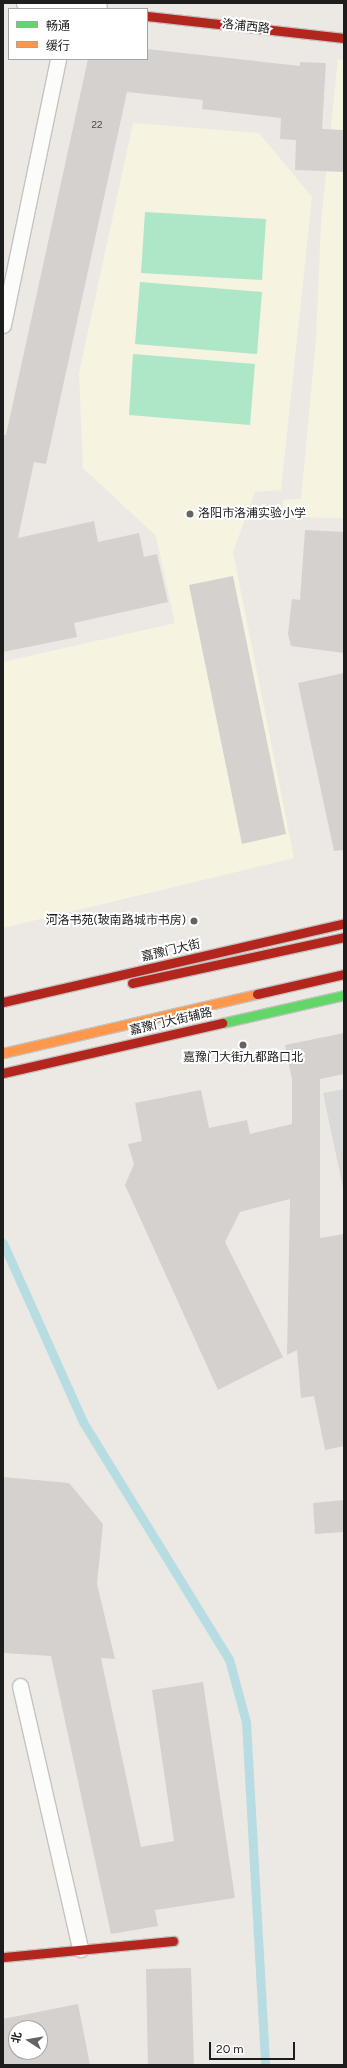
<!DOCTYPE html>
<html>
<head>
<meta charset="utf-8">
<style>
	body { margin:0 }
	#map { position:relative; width:347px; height:2068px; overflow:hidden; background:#ece9e5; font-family:Figtree,"Noto Sans SC",sans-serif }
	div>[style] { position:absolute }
	.education>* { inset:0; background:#f6f3e0 }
	.pitch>* { inset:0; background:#aee6c8 }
	.parking>* { inset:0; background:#dad9d7 }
	.stream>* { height:9px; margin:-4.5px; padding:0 4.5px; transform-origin:4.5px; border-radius:4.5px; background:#b7dde2 }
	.building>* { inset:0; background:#d4d1ce }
	.roads { filter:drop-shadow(1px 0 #c4c3c1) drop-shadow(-1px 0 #c4c3c1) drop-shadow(0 1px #c4c3c1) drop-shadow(0 -1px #c4c3c1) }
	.lane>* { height:15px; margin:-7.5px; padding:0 7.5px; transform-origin:7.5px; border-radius:7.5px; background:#fcfcfb }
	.street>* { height:22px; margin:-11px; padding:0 11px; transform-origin:11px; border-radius:11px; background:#fcfcfb }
	.fast>* { height:9px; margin:-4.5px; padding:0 4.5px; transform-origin:4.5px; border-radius:4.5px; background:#63d668 }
	.slow>* { height:9px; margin:-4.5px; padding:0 4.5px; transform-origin:4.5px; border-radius:4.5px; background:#ff974d }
	.jam>* { height:9px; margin:-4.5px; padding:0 4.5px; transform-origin:4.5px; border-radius:4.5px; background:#b3261e }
	.dots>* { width:11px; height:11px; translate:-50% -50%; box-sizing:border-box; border:2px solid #fff; border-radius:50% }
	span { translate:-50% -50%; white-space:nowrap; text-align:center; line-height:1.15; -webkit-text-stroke:4px #fff; paint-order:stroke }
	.number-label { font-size:10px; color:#4b4a49 }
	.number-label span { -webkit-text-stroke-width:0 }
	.street-label { font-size:12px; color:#1d1d1d }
	.poi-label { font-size:12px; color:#1d1d1d }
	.left { translate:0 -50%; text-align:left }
	.right { translate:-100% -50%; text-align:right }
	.frame { position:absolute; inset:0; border:4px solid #1d1d1d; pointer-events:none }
	.legend { position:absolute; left:8px; top:8px; width:140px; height:52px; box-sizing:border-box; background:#fff; border:1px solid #a5a5a5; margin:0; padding:5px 7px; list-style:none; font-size:12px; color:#1d1d1d }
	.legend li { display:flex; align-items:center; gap:8px; height:20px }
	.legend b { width:20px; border:1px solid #a5a5a5 }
	.north { position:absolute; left:8px; top:2020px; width:40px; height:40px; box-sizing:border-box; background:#fff; border:1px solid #a5a5a5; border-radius:50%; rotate:282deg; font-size:11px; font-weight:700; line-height:16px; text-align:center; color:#1d1d1d }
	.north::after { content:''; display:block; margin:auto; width:14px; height:18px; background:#656463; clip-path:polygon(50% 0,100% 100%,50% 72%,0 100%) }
	.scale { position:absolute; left:209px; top:2042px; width:86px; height:18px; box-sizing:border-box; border:2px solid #1d1d1d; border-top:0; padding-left:5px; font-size:12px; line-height:14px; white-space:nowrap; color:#1d1d1d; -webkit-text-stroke:3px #fff; paint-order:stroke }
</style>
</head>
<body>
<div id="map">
	<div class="education">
		<i style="clip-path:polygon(338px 59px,344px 60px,344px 518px,282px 517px,283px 500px,301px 499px,316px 339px,321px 223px)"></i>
		<i style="clip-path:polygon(133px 123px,259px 133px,312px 197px,281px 490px,255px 492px,233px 552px,294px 858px,3px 928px,3px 662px,175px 623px,156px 536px,83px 468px,79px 373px)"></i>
	</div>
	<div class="pitch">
		<i style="clip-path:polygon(145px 212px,266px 219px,262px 280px,141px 273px)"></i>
		<i style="clip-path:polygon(140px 282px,262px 292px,257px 354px,135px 344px)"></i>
		<i style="clip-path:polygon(133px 354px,255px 364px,250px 425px,129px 415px)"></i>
	</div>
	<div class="parking">
		<i style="clip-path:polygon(344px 1089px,344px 1193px,323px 1093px)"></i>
	</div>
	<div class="stream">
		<i style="left:3px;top:1243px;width:196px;rotate:65.9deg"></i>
		<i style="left:83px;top:1422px;width:278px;rotate:58.4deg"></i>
		<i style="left:229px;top:1659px;width:65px;rotate:74.9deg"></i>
		<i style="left:246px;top:1722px;width:344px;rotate:86.8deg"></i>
	</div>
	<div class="building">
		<i style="clip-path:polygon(147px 49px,300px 66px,300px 62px,326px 63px,322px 129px,344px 130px,344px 172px,295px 170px,296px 140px,280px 139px,281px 118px,202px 109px,203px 100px,127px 92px,46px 464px,34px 462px,18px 538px,94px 521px,98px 542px,139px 533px,144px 557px,157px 554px,168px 602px,74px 623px,77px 637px,3px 652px,3px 435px,6px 435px,88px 59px,147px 59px)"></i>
		<i style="clip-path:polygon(305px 530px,344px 532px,344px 653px,291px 646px,288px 634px,292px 599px,300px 600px)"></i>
		<i style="clip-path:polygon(233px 576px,286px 834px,242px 844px,189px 585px)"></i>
		<i style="clip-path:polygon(344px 673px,344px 850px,334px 851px,298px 683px)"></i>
		<i style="clip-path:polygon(344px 1033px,344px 1074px,320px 1079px,320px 1238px,344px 1234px,344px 1446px,325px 1450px,314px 1396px,301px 1398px,297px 1350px,287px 1355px,290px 1199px,240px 1212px,225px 1242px,283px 1357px,218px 1390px,125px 1185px,134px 1164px,128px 1144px,142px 1141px,135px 1103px,201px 1090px,209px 1128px,247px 1120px,250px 1134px,292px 1124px,292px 1079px,285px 1045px)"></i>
		<i style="clip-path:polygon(3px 1477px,69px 1483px,103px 1524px,97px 1584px,115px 1659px,101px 1658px,141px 1847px,174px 1841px,152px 1690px,203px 1682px,235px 1898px,155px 1910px,158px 1926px,111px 1934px,51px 1656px,4px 1653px)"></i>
		<i style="clip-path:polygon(344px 1500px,344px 1532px,315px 1534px,313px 1503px)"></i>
		<i style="clip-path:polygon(191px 1968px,194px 2065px,148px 2065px,146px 1969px)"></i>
		<i style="clip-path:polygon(evenodd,78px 2004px,90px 2065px,3px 2065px,3px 2019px,78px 2004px,16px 2028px,40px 2028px,40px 2052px,16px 2052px,16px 2028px)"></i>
	</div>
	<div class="roads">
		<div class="lane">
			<i style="left:98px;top:3px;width:6px;rotate:81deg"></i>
			<i style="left:3px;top:325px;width:272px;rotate:-78.3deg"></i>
			<i style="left:20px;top:1686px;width:270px;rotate:77.1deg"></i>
		</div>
		<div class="street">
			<i style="left:28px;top:3px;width:55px;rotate:6.2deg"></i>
		</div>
		<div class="fast">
			<i style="left:222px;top:1023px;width:125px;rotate:-12.9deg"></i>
		</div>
		<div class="slow">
			<i style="left:3px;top:1053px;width:261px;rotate:-13.1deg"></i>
		</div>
		<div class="jam">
			<i style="left:147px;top:16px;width:198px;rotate:6.4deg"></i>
			<i style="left:132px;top:983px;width:217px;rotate:-12.2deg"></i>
			<i style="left:257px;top:994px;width:89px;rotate:-12.9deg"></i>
			<i style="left:3px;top:1002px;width:350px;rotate:-13deg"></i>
			<i style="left:3px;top:1073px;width:225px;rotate:-12.9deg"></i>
			<i style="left:3px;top:1957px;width:171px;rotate:-5.4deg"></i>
		</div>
	</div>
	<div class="dots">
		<i style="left:190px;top:514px;background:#656463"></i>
		<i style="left:194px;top:921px;background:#656463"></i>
		<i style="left:243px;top:1045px;background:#656463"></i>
	</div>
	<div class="number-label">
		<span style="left:97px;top:125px">22</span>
	</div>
	<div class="street-label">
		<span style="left:246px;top:27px;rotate:6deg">洛浦西路</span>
		<span style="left:171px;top:951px;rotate:-13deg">嘉豫门大街</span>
		<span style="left:171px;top:1022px;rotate:-13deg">嘉豫门大街辅路</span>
	</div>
	<div class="poi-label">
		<span class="left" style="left:198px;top:514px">洛阳市洛浦实验小学</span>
		<span class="right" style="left:186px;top:921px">河洛书苑(玻南路城市书房)</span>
		<span style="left:243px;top:1058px">嘉豫门大街九都路口北</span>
	</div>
	<div class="frame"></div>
	<ul class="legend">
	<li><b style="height:5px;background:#63d668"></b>畅通</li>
	<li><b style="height:5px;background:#ff974d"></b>缓行</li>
	</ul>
	<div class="north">北</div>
	<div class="scale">20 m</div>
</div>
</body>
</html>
